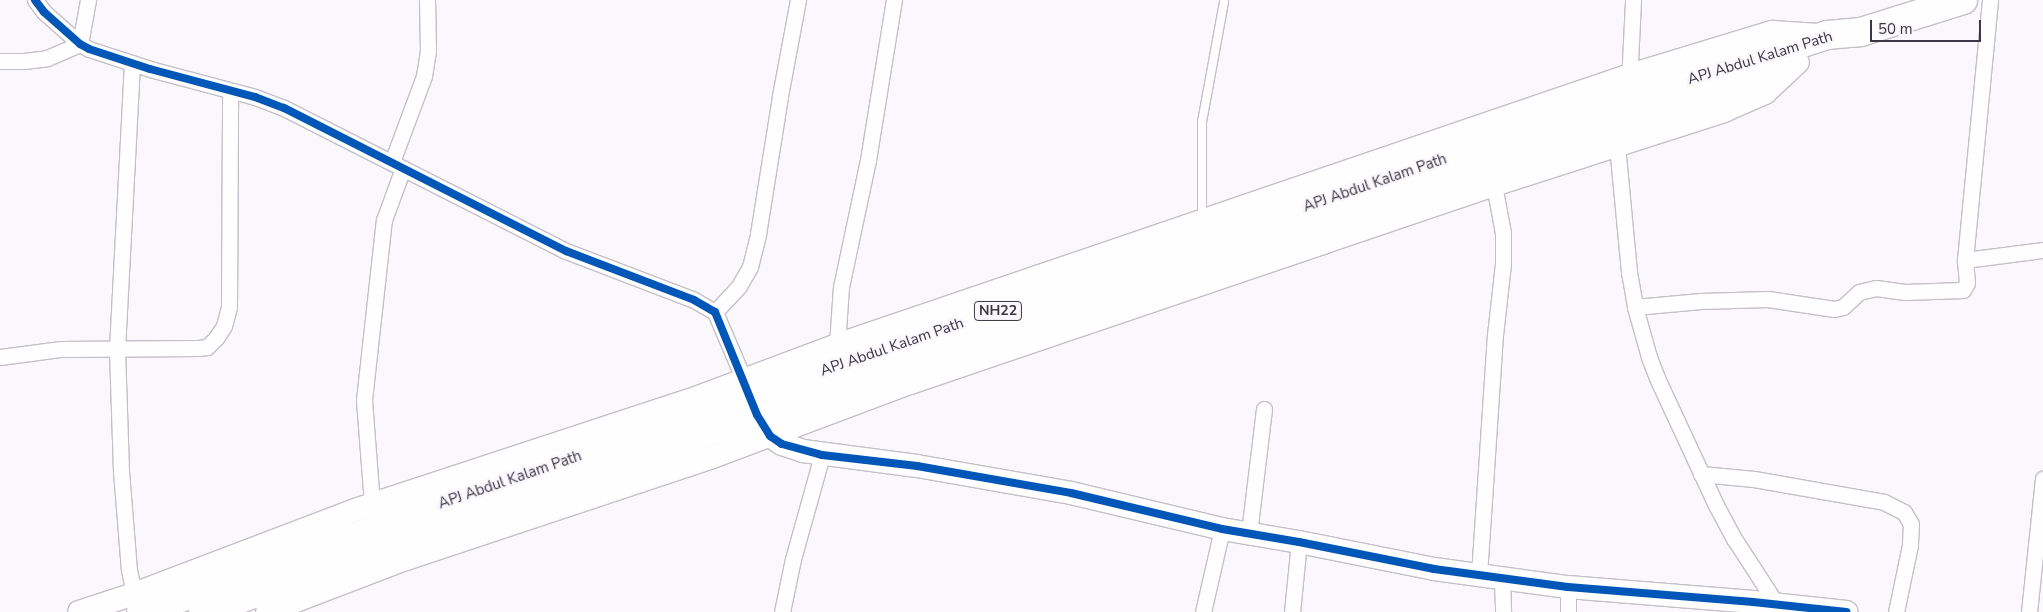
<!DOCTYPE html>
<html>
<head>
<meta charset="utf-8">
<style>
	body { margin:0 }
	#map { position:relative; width:2043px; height:612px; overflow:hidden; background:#faf8fc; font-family:"Nunito Sans",sans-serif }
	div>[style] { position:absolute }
	.roads { filter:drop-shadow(1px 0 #c4c0c8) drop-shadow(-1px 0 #c4c0c8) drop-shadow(0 1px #c4c0c8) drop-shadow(0 -1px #c4c0c8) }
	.lane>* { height:8px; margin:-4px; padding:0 4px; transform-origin:4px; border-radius:4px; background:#fefeff }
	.street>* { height:15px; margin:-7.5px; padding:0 7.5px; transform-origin:7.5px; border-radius:7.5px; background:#fefeff }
	.secondary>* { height:22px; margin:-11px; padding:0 11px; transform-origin:11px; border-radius:11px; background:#fefeff }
	.highway>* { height:28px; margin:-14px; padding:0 14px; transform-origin:14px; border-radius:14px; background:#fefeff }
	.cycleway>* { height:8px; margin:-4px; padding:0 4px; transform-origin:4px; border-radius:4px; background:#0057b8 }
	span { translate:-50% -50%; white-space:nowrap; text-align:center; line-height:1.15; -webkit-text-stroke:4.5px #f9f7fd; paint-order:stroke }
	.shield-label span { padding:1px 4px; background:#f9f7fd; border:1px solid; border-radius:4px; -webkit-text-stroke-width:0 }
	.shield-label { font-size:14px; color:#3a3642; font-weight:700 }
	.street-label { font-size:15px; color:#3a3642 }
	.scale { position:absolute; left:1870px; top:20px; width:111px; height:22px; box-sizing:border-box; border:2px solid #3a3642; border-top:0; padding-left:6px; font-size:15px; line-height:18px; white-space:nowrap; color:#3a3642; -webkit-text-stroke:4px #f9f7fd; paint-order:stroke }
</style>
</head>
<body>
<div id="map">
	<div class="roads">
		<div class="lane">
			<i style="left:1202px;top:218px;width:96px;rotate:-90deg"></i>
			<i style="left:1202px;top:122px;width:122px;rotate:-79.6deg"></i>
		</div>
		<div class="street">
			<i style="left:35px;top:0;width:15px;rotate:53deg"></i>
			<i style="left:44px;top:12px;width:48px;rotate:41.6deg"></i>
			<i style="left:80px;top:44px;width:10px;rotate:29deg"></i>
			<i style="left:89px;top:49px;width:64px;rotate:18.2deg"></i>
			<i style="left:150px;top:69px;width:109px;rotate:14.9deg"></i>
			<i style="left:255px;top:97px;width:31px;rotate:21deg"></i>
			<i style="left:284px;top:108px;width:316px;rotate:26.9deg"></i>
			<i style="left:566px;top:251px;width:137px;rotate:20.9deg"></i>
			<i style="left:694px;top:300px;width:24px;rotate:30deg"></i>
			<i style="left:715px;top:312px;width:74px;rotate:66.9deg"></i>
			<i style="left:0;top:61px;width:24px"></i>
			<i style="left:24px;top:61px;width:23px;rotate:-7deg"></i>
			<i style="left:47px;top:58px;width:36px;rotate:-23deg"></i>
			<i style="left:80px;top:44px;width:45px;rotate:-79.7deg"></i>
			<i style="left:132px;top:63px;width:287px;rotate:93deg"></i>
			<i style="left:117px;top:350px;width:121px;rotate:88.1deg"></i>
			<i style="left:121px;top:471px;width:99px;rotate:85.4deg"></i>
			<i style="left:129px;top:570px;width:25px;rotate:78deg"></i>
			<i style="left:1629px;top:83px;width:83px;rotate:-87.2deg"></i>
			<i style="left:1617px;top:145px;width:128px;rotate:84.6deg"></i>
			<i style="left:1629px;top:272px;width:36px;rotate:80deg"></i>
			<i style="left:1635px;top:307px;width:52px;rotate:74.4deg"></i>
			<i style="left:1649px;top:357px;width:22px;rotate:69deg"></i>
			<i style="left:1657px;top:378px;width:140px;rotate:65.1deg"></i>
			<i style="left:1716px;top:505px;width:40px;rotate:62deg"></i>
			<i style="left:1735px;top:540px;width:77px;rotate:57.1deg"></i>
			<i style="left:392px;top:162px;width:92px;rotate:-69.6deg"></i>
			<i style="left:424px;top:76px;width:25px;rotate:-81deg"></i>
			<i style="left:428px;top:51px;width:51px;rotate:-91.1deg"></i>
			<i style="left:1965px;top:260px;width:79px;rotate:-7.3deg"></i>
			<i style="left:1635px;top:307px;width:66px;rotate:-5.2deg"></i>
			<i style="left:1701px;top:301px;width:67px;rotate:-1.7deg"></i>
			<i style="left:1768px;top:299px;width:67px;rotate:8.6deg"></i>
			<i style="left:1834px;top:309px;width:9px;rotate:-13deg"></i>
			<i style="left:1843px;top:307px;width:22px;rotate:-43deg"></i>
			<i style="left:1859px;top:292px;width:17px;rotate:-13deg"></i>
			<i style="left:1876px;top:288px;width:29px;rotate:8deg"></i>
			<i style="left:1905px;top:292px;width:58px;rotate:-2deg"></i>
			<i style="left:1963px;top:290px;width:8px;rotate:-60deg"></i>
			<i style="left:1967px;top:283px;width:23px;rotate:-95deg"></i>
			<i style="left:1965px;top:260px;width:261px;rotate:-84.5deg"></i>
			<i style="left:715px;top:312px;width:35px;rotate:-47deg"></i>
			<i style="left:739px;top:286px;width:22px;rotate:-60deg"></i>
			<i style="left:750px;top:267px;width:34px;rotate:-76deg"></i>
			<i style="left:758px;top:234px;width:140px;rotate:-80.9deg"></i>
			<i style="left:780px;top:96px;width:98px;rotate:-79.4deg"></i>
			<i style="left:837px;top:345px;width:58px;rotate:-86.1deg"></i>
			<i style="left:841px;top:287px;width:130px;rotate:-78deg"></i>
			<i style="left:868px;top:160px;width:162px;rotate:-80.8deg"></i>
			<i style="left:0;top:357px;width:62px;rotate:-7.5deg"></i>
			<i style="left:61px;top:349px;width:137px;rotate:-0.4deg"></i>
			<i style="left:198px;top:348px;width:9px;rotate:-6deg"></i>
			<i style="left:207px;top:347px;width:13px;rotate:-45deg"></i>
			<i style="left:216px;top:338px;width:14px;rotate:-56deg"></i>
			<i style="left:224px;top:326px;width:20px;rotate:-75deg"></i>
			<i style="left:229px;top:307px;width:216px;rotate:-89.7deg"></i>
			<i style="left:1701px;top:474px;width:53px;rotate:5.4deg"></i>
			<i style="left:1754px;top:479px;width:132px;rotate:10deg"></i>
			<i style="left:1884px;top:502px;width:22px;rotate:27deg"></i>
			<i style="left:1904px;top:512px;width:14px;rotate:60deg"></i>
			<i style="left:1911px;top:524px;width:21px;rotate:93deg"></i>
			<i style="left:1910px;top:545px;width:68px;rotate:101.8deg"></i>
			<i style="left:372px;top:504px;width:104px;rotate:-94.4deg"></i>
			<i style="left:364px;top:400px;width:181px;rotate:-83.7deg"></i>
			<i style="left:384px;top:220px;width:55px;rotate:-69.9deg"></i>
			<i style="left:1249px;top:533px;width:125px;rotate:-83.1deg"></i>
			<i style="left:1479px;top:575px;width:241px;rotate:-86.2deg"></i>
			<i style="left:1495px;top:335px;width:71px;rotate:-83.6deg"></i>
			<i style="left:1503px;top:264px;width:31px;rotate:-90deg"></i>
			<i style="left:1503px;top:233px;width:49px;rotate:-100.6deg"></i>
			<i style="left:1502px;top:579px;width:33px;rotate:88deg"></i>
			<i style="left:782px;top:612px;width:54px;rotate:-78.3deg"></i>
			<i style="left:793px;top:559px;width:108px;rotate:-74.4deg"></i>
			<i style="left:1203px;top:612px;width:85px;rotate:-77.1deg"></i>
			<i style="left:1292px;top:612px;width:70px;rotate:-84.3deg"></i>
			<i style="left:1568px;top:612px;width:25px;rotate:-90deg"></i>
			<i style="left:2029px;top:612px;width:134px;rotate:-84deg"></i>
		</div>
		<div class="secondary">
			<i style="left:765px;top:428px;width:9px;rotate:58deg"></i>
			<i style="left:770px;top:436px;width:14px;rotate:34deg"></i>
			<i style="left:782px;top:444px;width:22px;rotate:18deg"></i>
			<i style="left:803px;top:451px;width:115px;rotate:7.5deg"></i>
			<i style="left:917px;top:466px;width:156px;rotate:9.9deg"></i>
			<i style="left:1071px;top:493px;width:155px;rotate:13.4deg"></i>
			<i style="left:1222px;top:529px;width:78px;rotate:9.6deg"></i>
			<i style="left:1299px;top:542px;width:138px;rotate:11.3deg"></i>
			<i style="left:1434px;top:569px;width:135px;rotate:7.7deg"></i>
			<i style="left:1568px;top:587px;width:186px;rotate:4.6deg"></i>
			<i style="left:1753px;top:602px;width:94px;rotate:6.1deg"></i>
			<i style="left:79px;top:612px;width:58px;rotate:-18.1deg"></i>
			<i style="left:134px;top:594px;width:240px;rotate:-20.8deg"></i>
			<i style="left:358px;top:509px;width:349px;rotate:-18.2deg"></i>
			<i style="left:690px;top:400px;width:157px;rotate:-20.5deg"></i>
			<i style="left:837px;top:345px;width:835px;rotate:-18.8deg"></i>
			<i style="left:1627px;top:76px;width:152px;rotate:-16.9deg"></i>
			<i style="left:1772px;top:32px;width:47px;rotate:3.7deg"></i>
			<i style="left:267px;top:612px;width:149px;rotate:-20.9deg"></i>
			<i style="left:406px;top:559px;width:320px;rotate:-18.4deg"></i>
			<i style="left:710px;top:458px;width:214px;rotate:-20.6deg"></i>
			<i style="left:910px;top:383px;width:617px;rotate:-18.73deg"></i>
			<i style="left:1494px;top:185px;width:242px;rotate:-17.8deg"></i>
			<i style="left:1724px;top:111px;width:45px;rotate:-23.7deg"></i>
			<i style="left:1765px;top:93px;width:45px;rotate:-43.2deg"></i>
		</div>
		<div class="highway">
			<i style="left:141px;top:612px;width:744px;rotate:-19.48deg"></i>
			<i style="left:842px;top:364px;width:615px;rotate:-18.79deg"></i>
			<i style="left:1424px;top:166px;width:424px;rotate:-18deg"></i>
			<i style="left:1827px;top:35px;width:34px;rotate:-5deg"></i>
			<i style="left:1861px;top:32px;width:107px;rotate:-17.4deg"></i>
			<i style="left:203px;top:612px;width:588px;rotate:-19.58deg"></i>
			<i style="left:757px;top:415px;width:1067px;rotate:-18.69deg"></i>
		</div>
	</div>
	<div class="cycleway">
		<i style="left:35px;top:0;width:15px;rotate:53deg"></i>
		<i style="left:44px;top:12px;width:48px;rotate:41.6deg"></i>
		<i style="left:80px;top:44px;width:10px;rotate:29deg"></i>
		<i style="left:89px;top:49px;width:64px;rotate:18.2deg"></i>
		<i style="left:150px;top:69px;width:109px;rotate:14.9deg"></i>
		<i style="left:255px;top:97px;width:31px;rotate:21deg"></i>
		<i style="left:284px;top:108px;width:316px;rotate:26.9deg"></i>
		<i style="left:566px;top:251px;width:137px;rotate:20.9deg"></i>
		<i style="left:694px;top:300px;width:24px;rotate:30deg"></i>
		<i style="left:715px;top:312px;width:111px;rotate:67.8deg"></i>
		<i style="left:757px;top:415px;width:25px;rotate:58deg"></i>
		<i style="left:770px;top:436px;width:14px;rotate:34deg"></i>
		<i style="left:782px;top:444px;width:41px;rotate:15.4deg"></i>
		<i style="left:822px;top:455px;width:96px;rotate:6.6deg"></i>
		<i style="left:917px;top:466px;width:156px;rotate:9.9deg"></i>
		<i style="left:1071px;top:493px;width:155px;rotate:13.4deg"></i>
		<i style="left:1222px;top:529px;width:78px;rotate:9.6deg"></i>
		<i style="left:1299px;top:542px;width:138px;rotate:11.3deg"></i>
		<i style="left:1434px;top:569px;width:135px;rotate:7.7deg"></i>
		<i style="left:1568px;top:587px;width:186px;rotate:4.6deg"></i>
		<i style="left:1753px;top:602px;width:94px;rotate:6.1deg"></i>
	</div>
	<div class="shield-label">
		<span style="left:998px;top:311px">NH22</span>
	</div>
	<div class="street-label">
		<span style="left:1760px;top:58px;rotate:-17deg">APJ Abdul Kalam Path</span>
		<span style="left:1375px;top:183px;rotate:-19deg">APJ Abdul Kalam Path</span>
		<span style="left:892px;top:347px;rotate:-19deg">APJ Abdul Kalam Path</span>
		<span style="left:510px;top:480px;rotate:-19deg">APJ Abdul Kalam Path</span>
	</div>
	<div class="scale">50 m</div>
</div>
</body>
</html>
